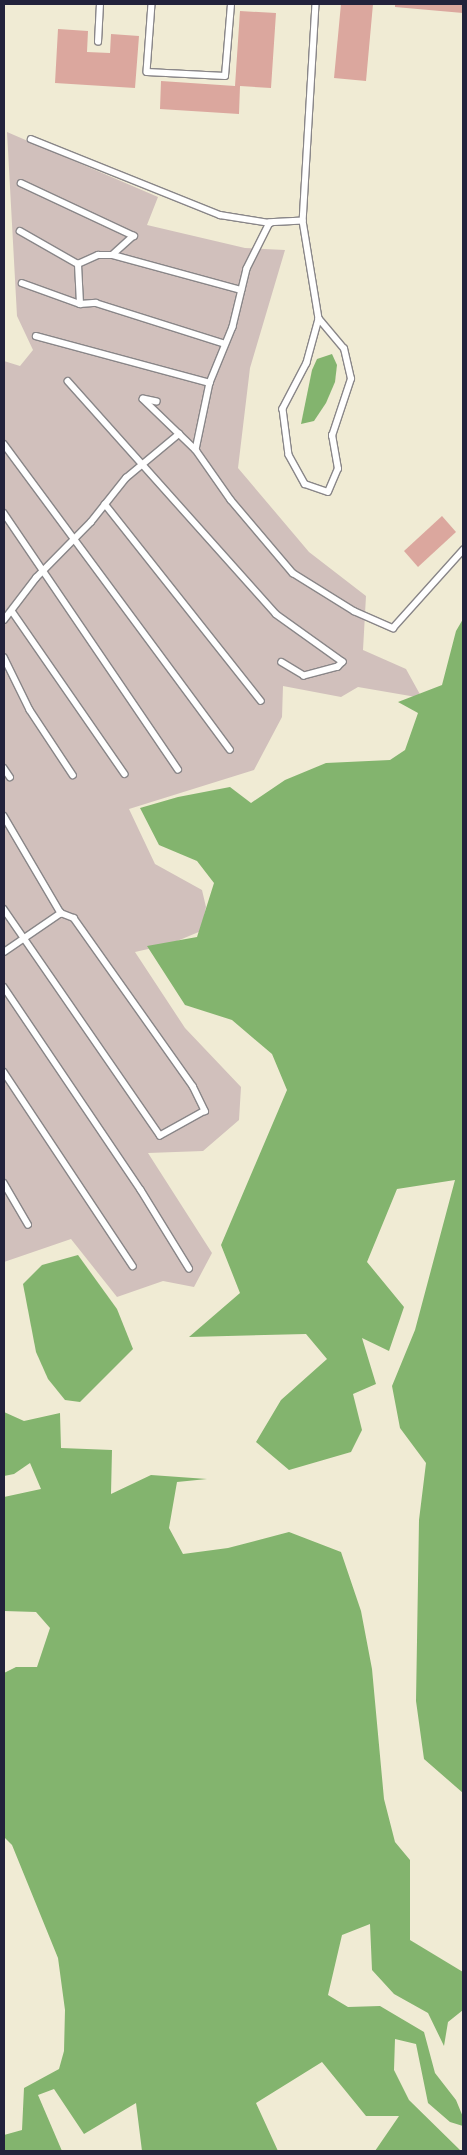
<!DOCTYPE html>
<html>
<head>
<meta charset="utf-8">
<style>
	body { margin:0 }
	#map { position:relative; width:467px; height:2155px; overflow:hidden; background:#f0ebd4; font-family:Pangolin,sans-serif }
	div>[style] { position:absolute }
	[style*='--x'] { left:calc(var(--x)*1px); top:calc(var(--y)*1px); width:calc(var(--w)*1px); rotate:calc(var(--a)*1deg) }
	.industrial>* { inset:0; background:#d1c0bc }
	.forest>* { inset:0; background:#83b46e }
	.building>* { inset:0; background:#dba79e }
	.roads { filter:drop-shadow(1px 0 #898688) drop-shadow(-1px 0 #898688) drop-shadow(0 1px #898688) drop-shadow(0 -1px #898688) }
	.service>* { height:5.5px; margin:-2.75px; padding:0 2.75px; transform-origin:2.75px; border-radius:2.75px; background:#fff }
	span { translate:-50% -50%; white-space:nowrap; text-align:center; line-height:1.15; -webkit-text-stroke:4px #fdfcf7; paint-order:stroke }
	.frame { position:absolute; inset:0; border:5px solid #22223b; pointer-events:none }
</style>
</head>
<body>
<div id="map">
	<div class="industrial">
		<div style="clip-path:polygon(7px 132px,158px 197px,147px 225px,245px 248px,285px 250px,250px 368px,238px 468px,309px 552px,366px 596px,363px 650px,406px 669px,422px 698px,358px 687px,341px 697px,283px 686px,282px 717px,254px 770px,129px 809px,155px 864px,202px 890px,206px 907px,201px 931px,170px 944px,135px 952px,185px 1028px,241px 1087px,239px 1120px,203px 1151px,148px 1153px,212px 1253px,194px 1287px,163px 1281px,117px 1297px,71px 1239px,4px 1262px,4px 361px,20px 366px,33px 350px,17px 316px)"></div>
	</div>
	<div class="forest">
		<div style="clip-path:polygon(332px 354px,337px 365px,335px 382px,326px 403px,314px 421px,301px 424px,312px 370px,317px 359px)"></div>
		<div style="clip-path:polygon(463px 619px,463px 1793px,424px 1759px,416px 1701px,419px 1520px,426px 1463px,400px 1428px,392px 1386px,415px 1330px,455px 1180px,397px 1189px,367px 1262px,404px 1307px,389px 1351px,362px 1338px,376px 1384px,353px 1394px,362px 1430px,351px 1452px,289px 1470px,256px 1442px,281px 1400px,327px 1359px,306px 1334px,189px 1337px,240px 1293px,221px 1245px,287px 1090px,272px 1054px,232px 1020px,185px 1005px,147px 946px,197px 937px,214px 883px,197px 861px,159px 845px,140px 808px,178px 797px,230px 787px,251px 803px,285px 780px,326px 763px,390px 760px,405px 750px,418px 713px,398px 702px,442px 685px,456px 631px)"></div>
		<div style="clip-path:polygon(78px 1255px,117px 1309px,133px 1349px,80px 1402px,65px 1400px,48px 1379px,36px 1352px,23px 1284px,42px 1265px)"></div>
		<div style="clip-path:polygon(4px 1412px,24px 1421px,60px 1413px,61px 1448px,112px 1450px,111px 1494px,151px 1475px,207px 1479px,177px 1482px,169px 1528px,183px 1554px,228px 1548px,289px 1532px,341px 1552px,361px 1611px,372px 1669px,384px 1799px,395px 1842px,410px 1860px,410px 1940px,463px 1972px,463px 2010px,448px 2022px,444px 2046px,428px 2013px,394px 1994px,372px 1970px,370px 1924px,342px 1935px,328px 1995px,348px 2007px,380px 2006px,424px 2032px,435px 2073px,456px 2100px,463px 2117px,463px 2126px,450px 2122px,428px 2103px,416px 2044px,395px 2039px,394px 2070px,409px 2100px,461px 2151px,375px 2151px,399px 2116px,366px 2116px,322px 2062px,256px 2103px,278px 2151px,142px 2151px,136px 2103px,84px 2134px,54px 2089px,38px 2095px,62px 2151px,4px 2151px,4px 2135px,22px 2130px,24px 2088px,59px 2069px,64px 2051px,65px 2010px,58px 1958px,12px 1845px,4px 1837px,4px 1673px,16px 1667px,37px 1667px,50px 1628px,36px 1612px,4px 1611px,4px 1497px,41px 1489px,30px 1463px,14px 1474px,4px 1476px)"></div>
	</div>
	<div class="building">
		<div style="clip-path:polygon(341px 4px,373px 4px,366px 81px,334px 78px)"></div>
		<div style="clip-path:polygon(395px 4px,463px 4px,463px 13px,395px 7px)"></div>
		<div style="clip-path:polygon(240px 11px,276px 13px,271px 88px,240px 86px,239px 114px,160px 109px,161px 81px,235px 86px)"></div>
		<div style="clip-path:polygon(58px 29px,88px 31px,87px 52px,110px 53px,111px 34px,139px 36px,135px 88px,55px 83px)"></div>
		<div style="clip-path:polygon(442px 516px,456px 532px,418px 567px,404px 551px)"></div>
	</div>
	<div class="roads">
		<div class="service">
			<div style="--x:152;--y:4;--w:68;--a:94.2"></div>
			<div style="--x:147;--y:72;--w:78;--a:2.9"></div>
			<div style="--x:225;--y:76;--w:72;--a:-85.2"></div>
			<div style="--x:316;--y:4;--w:217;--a:93.4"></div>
			<div style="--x:303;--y:221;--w:99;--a:80.7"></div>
			<div style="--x:319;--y:319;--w:46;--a:105.3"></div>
			<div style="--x:307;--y:363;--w:52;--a:117.6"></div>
			<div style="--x:283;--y:409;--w:46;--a:82.6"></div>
			<div style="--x:289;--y:455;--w:33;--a:61"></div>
			<div style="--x:305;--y:484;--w:24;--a:19"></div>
			<div style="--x:328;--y:492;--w:25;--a:-67"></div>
			<div style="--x:338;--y:469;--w:34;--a:-100"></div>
			<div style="--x:332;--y:436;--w:60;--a:-71.6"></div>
			<div style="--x:351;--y:379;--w:31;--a:-103"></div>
			<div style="--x:344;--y:349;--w:39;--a:-130"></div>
			<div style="--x:98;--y:42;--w:38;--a:-87"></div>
			<div style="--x:31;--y:139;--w:204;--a:21.9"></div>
			<div style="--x:220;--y:215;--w:51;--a:9.1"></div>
			<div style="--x:21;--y:183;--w:125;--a:25.1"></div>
			<div style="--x:134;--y:236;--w:28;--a:138"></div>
			<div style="--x:113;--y:255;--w:133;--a:15.3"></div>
			<div style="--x:303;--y:221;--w:33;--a:177"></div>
			<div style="--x:270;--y:223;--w:51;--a:116.6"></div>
			<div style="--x:247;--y:269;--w:60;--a:103.6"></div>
			<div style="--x:233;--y:327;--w:61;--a:112.3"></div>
			<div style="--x:210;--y:383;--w:68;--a:101.8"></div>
			<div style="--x:196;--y:450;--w:61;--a:55"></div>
			<div style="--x:231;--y:500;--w:96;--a:49.7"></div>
			<div style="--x:293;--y:573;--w:72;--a:31.9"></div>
			<div style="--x:354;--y:611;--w:43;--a:23.6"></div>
			<div style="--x:393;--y:628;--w:105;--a:-48.1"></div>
			<div style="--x:20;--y:231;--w:67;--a:29.6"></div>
			<div style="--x:78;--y:264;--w:22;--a:-24"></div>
			<div style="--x:98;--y:255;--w:15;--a:0"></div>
			<div style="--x:22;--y:283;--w:62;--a:19.9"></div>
			<div style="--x:80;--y:304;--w:40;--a:-92.9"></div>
			<div style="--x:80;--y:304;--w:16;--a:-4"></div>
			<div style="--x:96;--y:303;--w:135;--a:17.6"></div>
			<div style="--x:36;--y:336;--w:180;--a:15.1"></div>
			<div style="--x:68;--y:381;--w:312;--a:48.2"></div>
			<div style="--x:276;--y:614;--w:82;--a:35.6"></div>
			<div style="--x:343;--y:662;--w:7;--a:135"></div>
			<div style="--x:338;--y:667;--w:35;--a:165"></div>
			<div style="--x:304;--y:676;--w:26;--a:-149"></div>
			<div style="--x:157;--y:402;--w:14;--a:-168"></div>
			<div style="--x:143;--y:399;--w:74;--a:43.9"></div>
			<div style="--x:4;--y:444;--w:380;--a:53.5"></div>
			<div style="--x:105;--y:504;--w:251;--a:51.6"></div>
			<div style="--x:4;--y:513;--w:310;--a:55.8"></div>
			<div style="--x:12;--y:611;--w:198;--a:55.3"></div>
			<div style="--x:4;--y:620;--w:53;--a:-52.7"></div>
			<div style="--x:36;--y:578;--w:78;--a:-45.5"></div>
			<div style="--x:91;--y:522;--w:56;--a:-51.5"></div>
			<div style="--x:126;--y:478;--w:69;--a:-39.7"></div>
			<div style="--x:4;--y:657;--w:59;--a:63.9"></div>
			<div style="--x:30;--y:710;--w:78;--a:56.5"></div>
			<div style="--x:4;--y:768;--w:11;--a:56"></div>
			<div style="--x:4;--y:816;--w:113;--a:59.6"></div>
			<div style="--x:61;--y:913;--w:14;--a:21"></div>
			<div style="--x:74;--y:918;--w:206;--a:54.7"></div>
			<div style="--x:193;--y:1086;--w:28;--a:64"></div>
			<div style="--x:205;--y:1111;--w:51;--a:150.9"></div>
			<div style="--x:160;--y:1136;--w:275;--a:-124.6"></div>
			<div style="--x:4;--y:952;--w:69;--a:-34.4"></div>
			<div style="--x:4;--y:987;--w:245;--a:56"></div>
			<div style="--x:141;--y:1190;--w:92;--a:58.4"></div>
			<div style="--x:4;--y:1072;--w:233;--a:56.4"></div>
			<div style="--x:4;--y:1183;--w:48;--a:59.7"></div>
		</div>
	</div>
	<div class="frame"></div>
</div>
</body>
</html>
